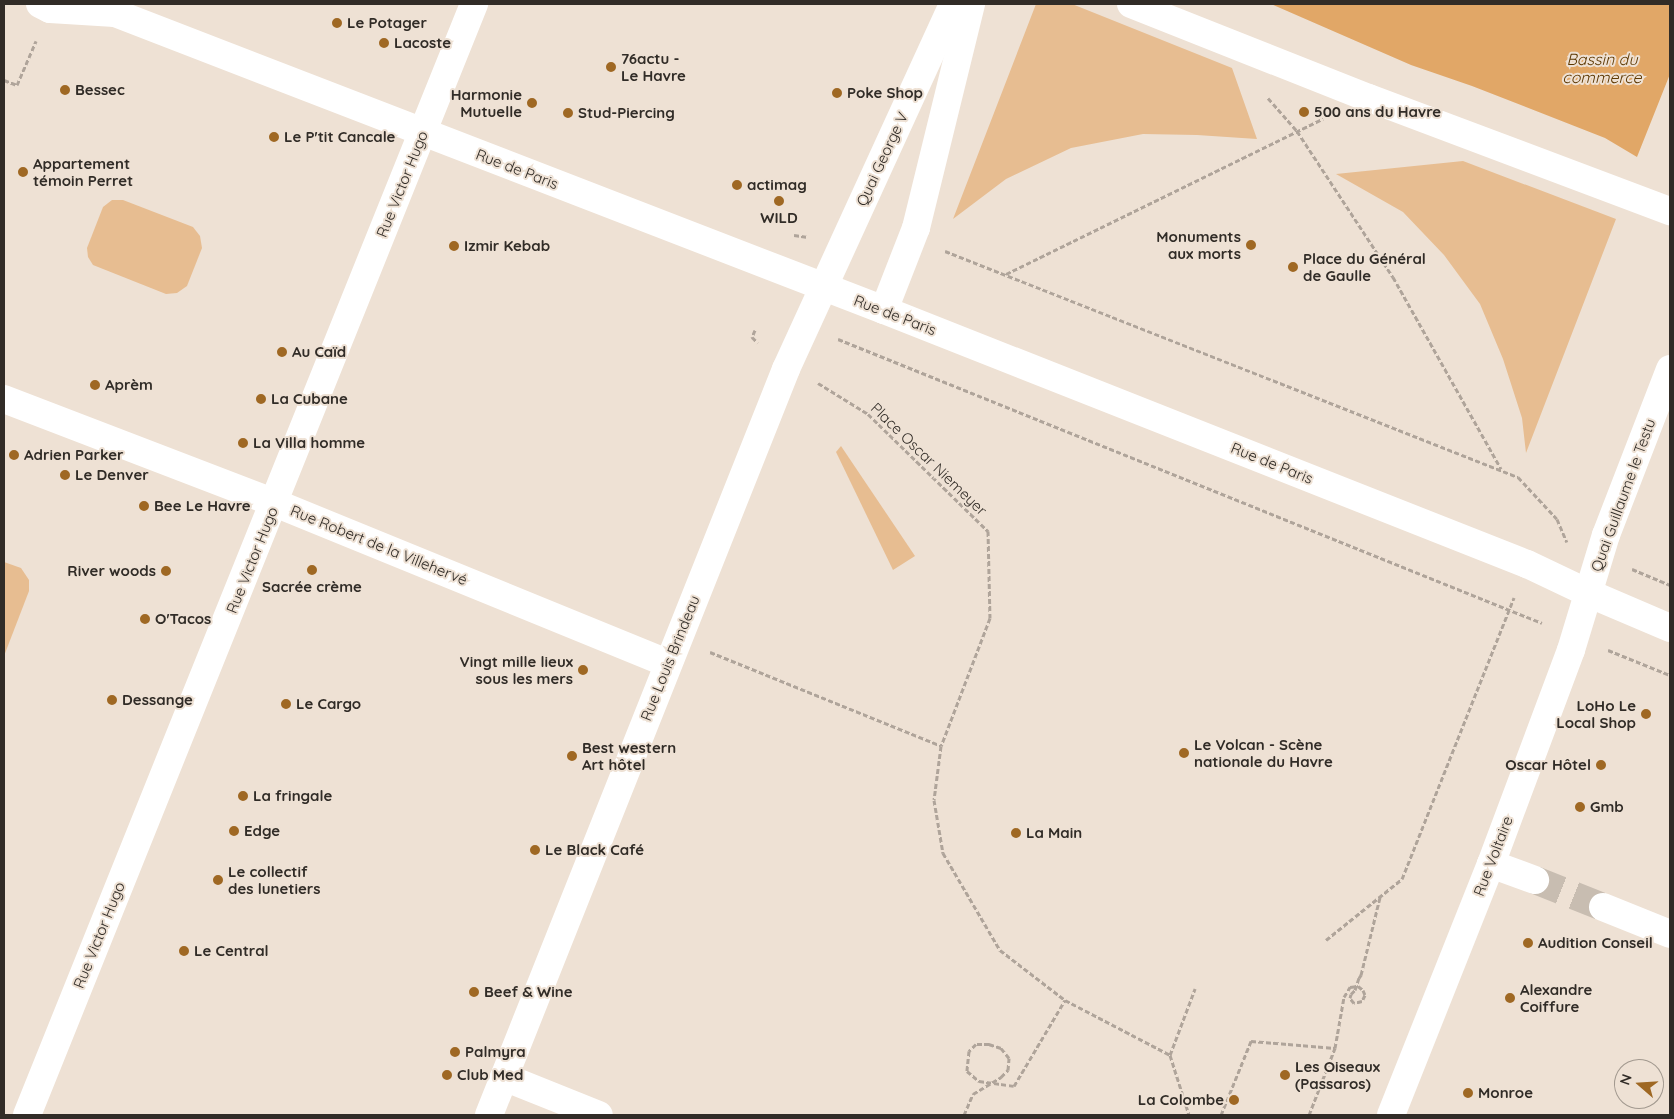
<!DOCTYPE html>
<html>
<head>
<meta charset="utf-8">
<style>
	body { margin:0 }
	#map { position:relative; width:1674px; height:1119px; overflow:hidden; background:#eee1d4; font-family:Quicksand,sans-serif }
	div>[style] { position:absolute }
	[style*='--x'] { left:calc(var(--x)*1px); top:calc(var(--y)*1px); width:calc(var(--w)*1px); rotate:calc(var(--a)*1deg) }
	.green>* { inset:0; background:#e7bd91 }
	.water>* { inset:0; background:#e1a767 }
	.street-tunnel>* { height:28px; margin-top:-14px; transform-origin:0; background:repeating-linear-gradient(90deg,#c8bdb1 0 28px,transparent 0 42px) }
	.path>* { height:3px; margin-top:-1.5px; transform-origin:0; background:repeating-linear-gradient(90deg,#afa49a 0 5px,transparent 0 7.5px) }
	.street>* { height:28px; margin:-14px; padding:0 14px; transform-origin:14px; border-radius:14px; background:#fff }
	.secondary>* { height:28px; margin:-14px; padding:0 14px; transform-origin:14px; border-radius:14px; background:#fff }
	.dots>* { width:14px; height:14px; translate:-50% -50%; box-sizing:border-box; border:2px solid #eee1d4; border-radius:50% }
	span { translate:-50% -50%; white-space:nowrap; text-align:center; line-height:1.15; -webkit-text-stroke:4px #eee1d4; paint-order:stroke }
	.poi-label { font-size:15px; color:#312c27; font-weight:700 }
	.left { translate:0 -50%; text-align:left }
	.right { translate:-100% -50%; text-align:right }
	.street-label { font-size:15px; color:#312c27 }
	.water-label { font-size:16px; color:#5c3700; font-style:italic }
	.frame { position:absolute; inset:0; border:5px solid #312c27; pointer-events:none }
	.north { position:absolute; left:1614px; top:1059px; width:50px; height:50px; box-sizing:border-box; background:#eee1d4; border:1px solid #a2998f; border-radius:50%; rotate:289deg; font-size:14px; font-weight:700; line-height:20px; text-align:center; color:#312c27 }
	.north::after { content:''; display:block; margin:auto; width:18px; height:22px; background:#9f6823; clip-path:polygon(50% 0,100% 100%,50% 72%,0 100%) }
</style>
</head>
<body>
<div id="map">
	<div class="green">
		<div style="clip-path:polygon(1036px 4px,1072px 4px,1232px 68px,1257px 139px,1197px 135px,1143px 134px,1071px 148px,1006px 179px,953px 219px)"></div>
		<div style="clip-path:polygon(1463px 161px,1616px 219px,1526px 453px,1522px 418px,1503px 359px,1480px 304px,1444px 255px,1403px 212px,1336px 174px)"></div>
		<div style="clip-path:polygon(112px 200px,123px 200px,193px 227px,200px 236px,202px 248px,187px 286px,177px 293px,166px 294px,93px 265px,88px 257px,87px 248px,103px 207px)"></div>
		<div style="clip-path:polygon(841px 446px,915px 556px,893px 570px,836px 452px)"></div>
		<div style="clip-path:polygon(4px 562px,21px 568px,29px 580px,29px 591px,4px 656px)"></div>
	</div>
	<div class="water">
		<div style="clip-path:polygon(1271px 4px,1670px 4px,1670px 74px,1637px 157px,1605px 138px,1472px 86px,1411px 65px)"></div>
	</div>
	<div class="street-tunnel">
		<div style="--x:1535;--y:880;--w:73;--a:21.7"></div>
	</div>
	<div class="path">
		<div style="--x:4;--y:80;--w:14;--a:21"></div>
		<div style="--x:17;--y:85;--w:48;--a:-66.6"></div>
		<div style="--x:1268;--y:98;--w:44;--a:48.7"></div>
		<div style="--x:1297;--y:131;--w:175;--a:56.7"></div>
		<div style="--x:1393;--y:277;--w:220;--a:60.6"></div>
		<div style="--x:794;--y:235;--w:14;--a:8"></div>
		<div style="--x:945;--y:251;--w:616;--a:21.53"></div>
		<div style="--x:1518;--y:477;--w:57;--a:47.1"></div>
		<div style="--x:1557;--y:519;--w:25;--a:67"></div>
		<div style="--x:1006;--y:274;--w:353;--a:-26.1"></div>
		<div style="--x:755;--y:330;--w:8;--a:113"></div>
		<div style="--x:752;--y:337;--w:8;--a:45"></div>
		<div style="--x:838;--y:339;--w:759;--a:21.97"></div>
		<div style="--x:818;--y:383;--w:59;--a:31.8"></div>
		<div style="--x:868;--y:414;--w:168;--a:44.3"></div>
		<div style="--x:988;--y:531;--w:87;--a:88.7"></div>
		<div style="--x:990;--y:618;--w:137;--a:110.9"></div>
		<div style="--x:941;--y:746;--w:54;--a:97.4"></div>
		<div style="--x:934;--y:800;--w:54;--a:80.4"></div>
		<div style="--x:943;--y:853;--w:113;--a:59.6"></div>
		<div style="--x:1000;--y:950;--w:82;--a:37.6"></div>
		<div style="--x:1065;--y:1000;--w:119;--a:27.6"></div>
		<div style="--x:1170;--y:1055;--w:71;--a:-69.3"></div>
		<div style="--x:1632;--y:569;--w:41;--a:22.8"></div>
		<div style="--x:1608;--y:650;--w:67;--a:22"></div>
		<div style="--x:710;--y:652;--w:249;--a:22.1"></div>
		<div style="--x:1326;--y:940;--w:97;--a:-38.8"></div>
		<div style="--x:1402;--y:879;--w:303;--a:-68.3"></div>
		<div style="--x:1170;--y:1055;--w:63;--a:72.4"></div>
		<div style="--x:964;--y:1115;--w:23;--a:-67"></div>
		<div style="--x:973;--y:1094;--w:33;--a:-31"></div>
		<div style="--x:1001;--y:1077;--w:10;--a:-45"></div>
		<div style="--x:1008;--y:1070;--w:12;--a:-85"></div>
		<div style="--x:1009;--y:1058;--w:13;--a:-129"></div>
		<div style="--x:1001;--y:1048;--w:13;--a:-162"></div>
		<div style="--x:989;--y:1044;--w:13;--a:180"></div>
		<div style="--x:976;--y:1044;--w:10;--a:135"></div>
		<div style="--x:969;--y:1051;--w:20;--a:96"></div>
		<div style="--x:967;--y:1071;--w:16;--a:40"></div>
		<div style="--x:979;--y:1081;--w:35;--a:8"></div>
		<div style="--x:1014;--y:1086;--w:100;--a:-59.3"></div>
		<div style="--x:1221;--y:1115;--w:80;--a:-67.9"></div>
		<div style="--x:1251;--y:1041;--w:84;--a:4.8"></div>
		<div style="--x:1309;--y:1115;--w:72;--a:-68.8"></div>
		<div style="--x:1335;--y:1048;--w:52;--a:-80"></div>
		<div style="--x:1344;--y:997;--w:12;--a:-59"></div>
		<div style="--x:1350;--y:987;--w:8;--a:-7"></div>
		<div style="--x:1358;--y:986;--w:6;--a:39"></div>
		<div style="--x:1363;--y:990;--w:5;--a:68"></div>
		<div style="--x:1365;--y:995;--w:7;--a:117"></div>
		<div style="--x:1362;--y:1001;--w:8;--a:166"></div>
		<div style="--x:1354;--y:1003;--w:6;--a:-129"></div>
		<div style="--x:1350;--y:998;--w:4;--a:-76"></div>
		<div style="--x:1351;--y:994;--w:6;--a:-45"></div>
		<div style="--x:1355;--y:990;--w:13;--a:-72"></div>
		<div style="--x:1359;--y:978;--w:4;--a:-56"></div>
		<div style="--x:1361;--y:975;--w:80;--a:-76.3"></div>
	</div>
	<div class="street">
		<div style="--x:1131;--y:4;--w:256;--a:21.6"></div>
		<div style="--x:1369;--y:98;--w:322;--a:20.6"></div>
		<div style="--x:4;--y:399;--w:290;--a:21"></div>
		<div style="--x:275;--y:503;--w:424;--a:22.2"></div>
		<div style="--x:1491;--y:864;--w:47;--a:20"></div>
		<div style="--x:1603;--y:907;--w:72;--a:21.9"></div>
		<div style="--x:504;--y:1077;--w:102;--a:21.8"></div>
		<div style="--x:27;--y:1115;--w:1198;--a:-68.08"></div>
	</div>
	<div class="secondary">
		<div style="--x:40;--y:4;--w:11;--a:27"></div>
		<div style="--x:50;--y:9;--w:65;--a:3.5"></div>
		<div style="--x:115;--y:13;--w:824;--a:21.12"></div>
		<div style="--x:884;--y:310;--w:691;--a:21.56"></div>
		<div style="--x:1527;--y:564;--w:68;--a:25.4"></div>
		<div style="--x:1588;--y:593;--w:89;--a:23.1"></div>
		<div style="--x:884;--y:310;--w:88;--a:-68.7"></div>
		<div style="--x:916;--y:228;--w:231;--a:-76.2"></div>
		<div style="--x:489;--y:1115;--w:803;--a:-68.29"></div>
		<div style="--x:786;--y:369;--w:401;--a:-65.4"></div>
		<div style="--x:1391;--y:1115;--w:270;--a:-68.3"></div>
		<div style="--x:1491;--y:864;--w:228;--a:-69.5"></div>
		<div style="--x:1571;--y:650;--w:120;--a:-73.1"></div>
		<div style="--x:1606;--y:535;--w:178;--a:-68.9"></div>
	</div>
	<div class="dots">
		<div style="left:337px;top:23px;background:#9f6823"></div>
		<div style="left:384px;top:43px;background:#9f6823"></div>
		<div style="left:611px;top:67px;background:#9f6823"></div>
		<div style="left:65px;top:90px;background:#9f6823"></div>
		<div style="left:837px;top:93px;background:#9f6823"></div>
		<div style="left:532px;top:103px;background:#9f6823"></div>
		<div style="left:1304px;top:112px;background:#9f6823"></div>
		<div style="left:568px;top:113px;background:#9f6823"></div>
		<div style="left:274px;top:137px;background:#9f6823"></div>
		<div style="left:23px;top:172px;background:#9f6823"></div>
		<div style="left:737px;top:185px;background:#9f6823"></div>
		<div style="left:779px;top:201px;background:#9f6823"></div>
		<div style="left:1251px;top:245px;background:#9f6823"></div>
		<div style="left:454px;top:246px;background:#9f6823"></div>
		<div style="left:1293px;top:267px;background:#9f6823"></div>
		<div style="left:282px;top:352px;background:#9f6823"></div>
		<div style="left:95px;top:385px;background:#9f6823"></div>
		<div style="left:261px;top:399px;background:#9f6823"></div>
		<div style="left:243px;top:443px;background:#9f6823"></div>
		<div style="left:14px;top:455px;background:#9f6823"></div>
		<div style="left:65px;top:475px;background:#9f6823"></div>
		<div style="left:144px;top:506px;background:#9f6823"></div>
		<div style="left:312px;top:570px;background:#9f6823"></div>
		<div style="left:166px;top:571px;background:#9f6823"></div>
		<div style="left:145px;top:619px;background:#9f6823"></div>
		<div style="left:583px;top:670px;background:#9f6823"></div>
		<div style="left:112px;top:700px;background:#9f6823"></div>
		<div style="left:286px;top:704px;background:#9f6823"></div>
		<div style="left:1646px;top:714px;background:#9f6823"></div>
		<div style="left:1184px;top:753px;background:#9f6823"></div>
		<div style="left:572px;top:756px;background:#9f6823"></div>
		<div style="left:1601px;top:765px;background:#9f6823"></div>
		<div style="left:243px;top:796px;background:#9f6823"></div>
		<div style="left:1580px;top:807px;background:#9f6823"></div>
		<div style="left:234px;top:831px;background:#9f6823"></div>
		<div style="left:1016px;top:833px;background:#9f6823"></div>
		<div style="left:535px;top:850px;background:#9f6823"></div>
		<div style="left:218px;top:880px;background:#9f6823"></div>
		<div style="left:1528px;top:943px;background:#9f6823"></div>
		<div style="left:184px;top:951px;background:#9f6823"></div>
		<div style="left:474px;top:992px;background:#9f6823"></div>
		<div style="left:1510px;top:998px;background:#9f6823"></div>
		<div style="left:455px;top:1052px;background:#9f6823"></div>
		<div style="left:447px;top:1075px;background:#9f6823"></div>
		<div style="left:1285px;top:1075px;background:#9f6823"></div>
		<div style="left:1468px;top:1093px;background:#9f6823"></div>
		<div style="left:1234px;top:1100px;background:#9f6823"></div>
	</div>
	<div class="poi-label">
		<span class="left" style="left:347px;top:23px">Le Potager</span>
		<span class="left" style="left:394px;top:43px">Lacoste</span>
		<span class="left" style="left:621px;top:67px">76actu -<br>Le Havre</span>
		<span class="left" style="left:75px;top:90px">Bessec</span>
		<span class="left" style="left:847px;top:93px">Poke Shop</span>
		<span class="right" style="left:522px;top:103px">Harmonie<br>Mutuelle</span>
		<span class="left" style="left:1314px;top:112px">500 ans du Havre</span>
		<span class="left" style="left:578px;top:113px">Stud-Piercing</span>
		<span class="left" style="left:284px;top:137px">Le P'tit Cancale</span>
		<span class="left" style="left:33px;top:172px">Appartement<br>témoin Perret</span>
		<span class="left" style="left:747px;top:185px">actimag</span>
		<span style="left:779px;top:218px">WILD</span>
		<span class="right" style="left:1241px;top:245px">Monuments<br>aux morts</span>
		<span class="left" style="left:464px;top:246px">Izmir Kebab</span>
		<span class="left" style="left:1303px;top:267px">Place du Général<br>de Gaulle</span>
		<span class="left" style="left:292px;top:352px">Au Caïd</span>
		<span class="left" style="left:105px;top:385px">Aprèm</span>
		<span class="left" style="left:271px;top:399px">La Cubane</span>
		<span class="left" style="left:253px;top:443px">La Villa homme</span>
		<span class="left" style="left:24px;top:455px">Adrien Parker</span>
		<span class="left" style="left:75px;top:475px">Le Denver</span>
		<span class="left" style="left:154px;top:506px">Bee Le Havre</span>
		<span class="right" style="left:156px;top:571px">River woods</span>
		<span style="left:312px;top:587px">Sacrée crème</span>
		<span class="left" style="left:155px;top:619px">O'Tacos</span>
		<span class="right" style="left:573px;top:670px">Vingt mille lieux<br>sous les mers</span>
		<span class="left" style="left:122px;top:700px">Dessange</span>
		<span class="left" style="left:296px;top:704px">Le Cargo</span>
		<span class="right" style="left:1636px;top:714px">LoHo Le<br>Local Shop</span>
		<span class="left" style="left:1194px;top:753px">Le Volcan - Scène<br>nationale du Havre</span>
		<span class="left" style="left:582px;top:756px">Best western<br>Art hôtel</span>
		<span class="right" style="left:1591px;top:765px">Oscar Hôtel</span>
		<span class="left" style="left:253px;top:796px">La fringale</span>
		<span class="left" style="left:1590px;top:807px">Gmb</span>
		<span class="left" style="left:244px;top:831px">Edge</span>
		<span class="left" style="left:1026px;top:833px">La Main</span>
		<span class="left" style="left:545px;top:850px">Le Black Café</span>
		<span class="left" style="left:228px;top:880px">Le collectif<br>des lunetiers</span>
		<span class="left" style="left:1538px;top:943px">Audition Conseil</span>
		<span class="left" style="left:194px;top:951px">Le Central</span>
		<span class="left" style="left:1520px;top:998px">Alexandre<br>Coiffure</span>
		<span class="left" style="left:484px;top:992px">Beef &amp; Wine</span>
		<span class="left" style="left:465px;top:1052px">Palmyra</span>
		<span class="left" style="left:1295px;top:1075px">Les Oiseaux<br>(Passaros)</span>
		<span class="left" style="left:457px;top:1075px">Club Med</span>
		<span class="left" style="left:1478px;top:1093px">Monroe</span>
		<span class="right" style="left:1224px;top:1100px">La Colombe</span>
	</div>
	<div class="street-label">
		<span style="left:882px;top:159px;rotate:-65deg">Quai George V</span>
		<span style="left:517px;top:169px;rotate:21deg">Rue de Paris</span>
		<span style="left:402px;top:184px;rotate:-68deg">Rue Victor Hugo</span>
		<span style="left:895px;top:315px;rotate:21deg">Rue de Paris</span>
		<span style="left:929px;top:459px;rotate:44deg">Place Oscar Niemeyer</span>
		<span style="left:1272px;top:463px;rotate:22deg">Rue de Paris</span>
		<span style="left:1623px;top:495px;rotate:-70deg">Quai Guillaume le Testu</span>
		<span style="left:379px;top:545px;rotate:22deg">Rue Robert de la Villehervé</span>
		<span style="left:252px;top:560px;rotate:-68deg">Rue Victor Hugo</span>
		<span style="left:670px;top:658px;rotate:-68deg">Rue Louis Brindeau</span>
		<span style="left:1493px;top:856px;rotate:-69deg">Rue Voltaire</span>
		<span style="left:99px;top:935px;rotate:-68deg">Rue Victor Hugo</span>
	</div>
	<div class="water-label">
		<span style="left:1602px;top:68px">Bassin du<br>commerce</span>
	</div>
	<div class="frame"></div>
	<div class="north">N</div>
</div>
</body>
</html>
